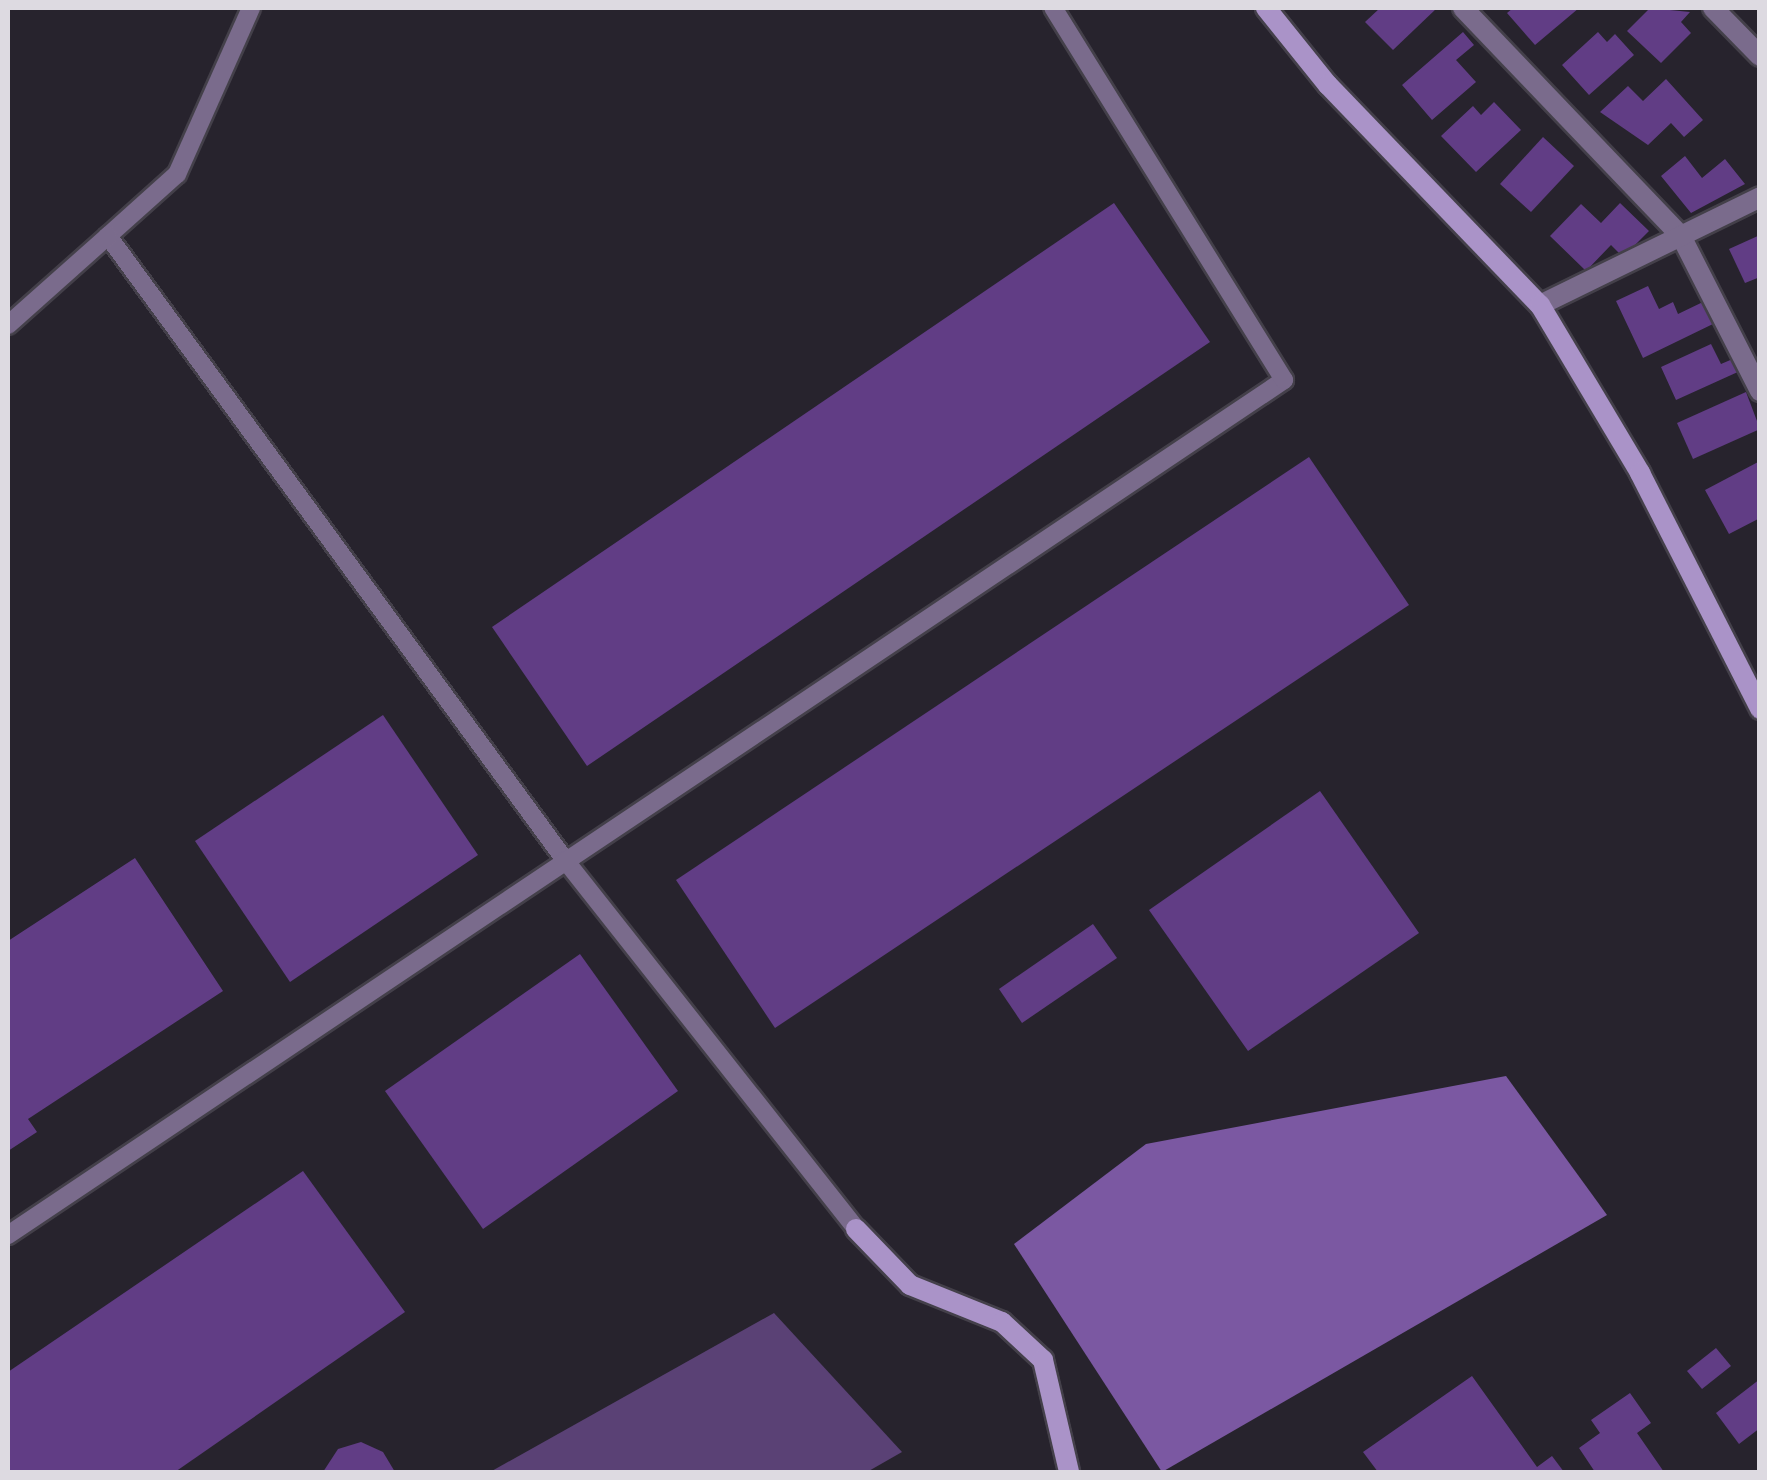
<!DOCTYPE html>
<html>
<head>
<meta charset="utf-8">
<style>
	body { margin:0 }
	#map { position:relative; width:1767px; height:1480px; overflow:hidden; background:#27232d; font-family:"Playfair Display",serif }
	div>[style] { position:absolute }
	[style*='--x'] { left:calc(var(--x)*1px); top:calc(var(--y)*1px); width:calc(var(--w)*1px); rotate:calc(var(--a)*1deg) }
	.green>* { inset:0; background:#5a4175 }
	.water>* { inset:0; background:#7b58a2 }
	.building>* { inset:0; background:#613d85 }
	.roads { filter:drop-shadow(2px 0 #44404a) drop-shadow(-2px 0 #44404a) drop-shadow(0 2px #44404a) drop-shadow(0 -2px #44404a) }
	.lane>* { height:18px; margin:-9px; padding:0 9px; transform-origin:9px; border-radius:9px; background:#7a6b8c }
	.street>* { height:20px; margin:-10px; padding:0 10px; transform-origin:10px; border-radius:10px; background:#7a6b8c }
	.secondary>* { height:20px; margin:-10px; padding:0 10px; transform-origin:10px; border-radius:10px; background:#aa93c8 }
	span { translate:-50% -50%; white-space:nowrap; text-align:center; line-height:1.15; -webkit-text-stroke:8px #1e1a23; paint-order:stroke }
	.frame { position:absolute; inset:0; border:10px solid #dddae1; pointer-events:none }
</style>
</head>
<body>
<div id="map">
	<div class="green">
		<div style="clip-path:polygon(774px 1313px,902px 1452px,867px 1472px,490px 1472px)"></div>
	</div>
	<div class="water">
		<div style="clip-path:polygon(1506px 1076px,1607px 1215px,1162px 1472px,1014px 1244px,1146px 1144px)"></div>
	</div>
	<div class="building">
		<div style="clip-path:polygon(1380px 8px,1437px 8px,1393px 50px,1365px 22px)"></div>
		<div style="clip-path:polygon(1513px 8px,1579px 8px,1535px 45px,1507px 13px)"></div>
		<div style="clip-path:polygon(1650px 8px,1690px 12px,1681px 22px,1691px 33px,1661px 63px,1627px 31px)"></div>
		<div style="clip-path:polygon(1463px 32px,1474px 45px,1456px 60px,1476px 82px,1432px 120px,1402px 85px)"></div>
		<div style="clip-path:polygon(1598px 32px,1607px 42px,1615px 34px,1634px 55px,1589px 95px,1562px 65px)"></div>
		<div style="clip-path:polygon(1666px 79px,1703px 120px,1684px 137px,1671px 123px,1648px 145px,1600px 112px,1628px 86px,1643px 101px)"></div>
		<div style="clip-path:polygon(1494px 102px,1521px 130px,1476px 172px,1441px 136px,1473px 106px,1481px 115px)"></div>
		<div style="clip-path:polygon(1543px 137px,1574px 166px,1531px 212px,1500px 184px)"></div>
		<div style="clip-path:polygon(1685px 156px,1702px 178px,1725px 159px,1745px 184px,1691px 213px,1661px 176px)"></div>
		<div style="clip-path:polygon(1114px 203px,1210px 342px,587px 766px,492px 627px)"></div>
		<div style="clip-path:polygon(1620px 203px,1649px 231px,1623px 257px,1611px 245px,1586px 271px,1550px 236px,1581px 204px,1601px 223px)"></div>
		<div style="clip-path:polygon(1760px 235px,1760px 277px,1745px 283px,1729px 249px)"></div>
		<div style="clip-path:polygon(1648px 286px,1659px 309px,1673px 302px,1678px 314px,1705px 301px,1715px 323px,1643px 358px,1616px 301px)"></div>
		<div style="clip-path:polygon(1711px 344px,1721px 364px,1735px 358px,1740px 371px,1676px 400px,1661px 367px)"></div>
		<div style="clip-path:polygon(1746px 392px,1760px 429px,1693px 459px,1677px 423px)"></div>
		<div style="clip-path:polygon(1309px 457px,1409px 605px,775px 1028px,676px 880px)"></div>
		<div style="clip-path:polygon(1760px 461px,1760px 518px,1729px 534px,1705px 490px)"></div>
		<div style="clip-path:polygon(383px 715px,478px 855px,290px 982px,195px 841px)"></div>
		<div style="clip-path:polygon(1320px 791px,1419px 933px,1248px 1051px,1149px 910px)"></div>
		<div style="clip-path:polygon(135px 858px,223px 991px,28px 1119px,37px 1132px,8px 1151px,8px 941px)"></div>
		<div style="clip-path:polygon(1093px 924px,1117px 958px,1022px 1023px,999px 989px)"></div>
		<div style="clip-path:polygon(580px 954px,678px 1091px,483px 1229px,385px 1091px)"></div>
		<div style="clip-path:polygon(303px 1171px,405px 1312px,175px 1472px,8px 1472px,8px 1372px)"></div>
		<div style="clip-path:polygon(1716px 1348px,1731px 1366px,1702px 1389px,1687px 1371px)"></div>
		<div style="clip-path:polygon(1472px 1376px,1537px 1467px,1552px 1456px,1564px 1472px,1378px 1472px,1363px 1452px)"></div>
		<div style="clip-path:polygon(1760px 1379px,1760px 1428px,1739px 1444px,1716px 1413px)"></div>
		<div style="clip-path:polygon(1630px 1393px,1651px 1423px,1637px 1433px,1664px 1472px,1595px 1472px,1579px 1448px,1600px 1433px,1591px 1420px)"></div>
		<div style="clip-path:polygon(361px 1442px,383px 1452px,395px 1472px,323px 1472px,338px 1449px)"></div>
	</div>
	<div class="roads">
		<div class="lane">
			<div style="--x:251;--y:8;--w:182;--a:114"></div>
			<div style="--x:177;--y:174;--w:93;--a:138.1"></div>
			<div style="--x:108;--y:236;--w:773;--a:53.78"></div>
			<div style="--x:565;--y:860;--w:470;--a:51.7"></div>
			<div style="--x:8;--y:325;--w:134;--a:-41.7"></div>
			<div style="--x:8;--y:1235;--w:1536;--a:-33.82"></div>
			<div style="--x:1284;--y:380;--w:438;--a:-121.8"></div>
		</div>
		<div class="street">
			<div style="--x:1463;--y:8;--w:315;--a:46.3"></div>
			<div style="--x:1681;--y:236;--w:174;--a:63"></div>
			<div style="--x:1713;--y:8;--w:67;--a:45.6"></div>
			<div style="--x:1540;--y:305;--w:245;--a:-26.1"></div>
		</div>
		<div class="secondary">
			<div style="--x:1266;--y:8;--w:99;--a:51.2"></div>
			<div style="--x:1328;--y:85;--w:306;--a:46.1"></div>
			<div style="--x:1540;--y:305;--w:196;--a:59.2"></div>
			<div style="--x:1640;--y:473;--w:265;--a:63"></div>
			<div style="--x:856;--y:1229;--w:78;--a:46"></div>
			<div style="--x:910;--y:1285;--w:99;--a:21.9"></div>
			<div style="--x:1002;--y:1322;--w:56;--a:42.8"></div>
			<div style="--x:1043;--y:1360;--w:115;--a:76.9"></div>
		</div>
	</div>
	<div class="frame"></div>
</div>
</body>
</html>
